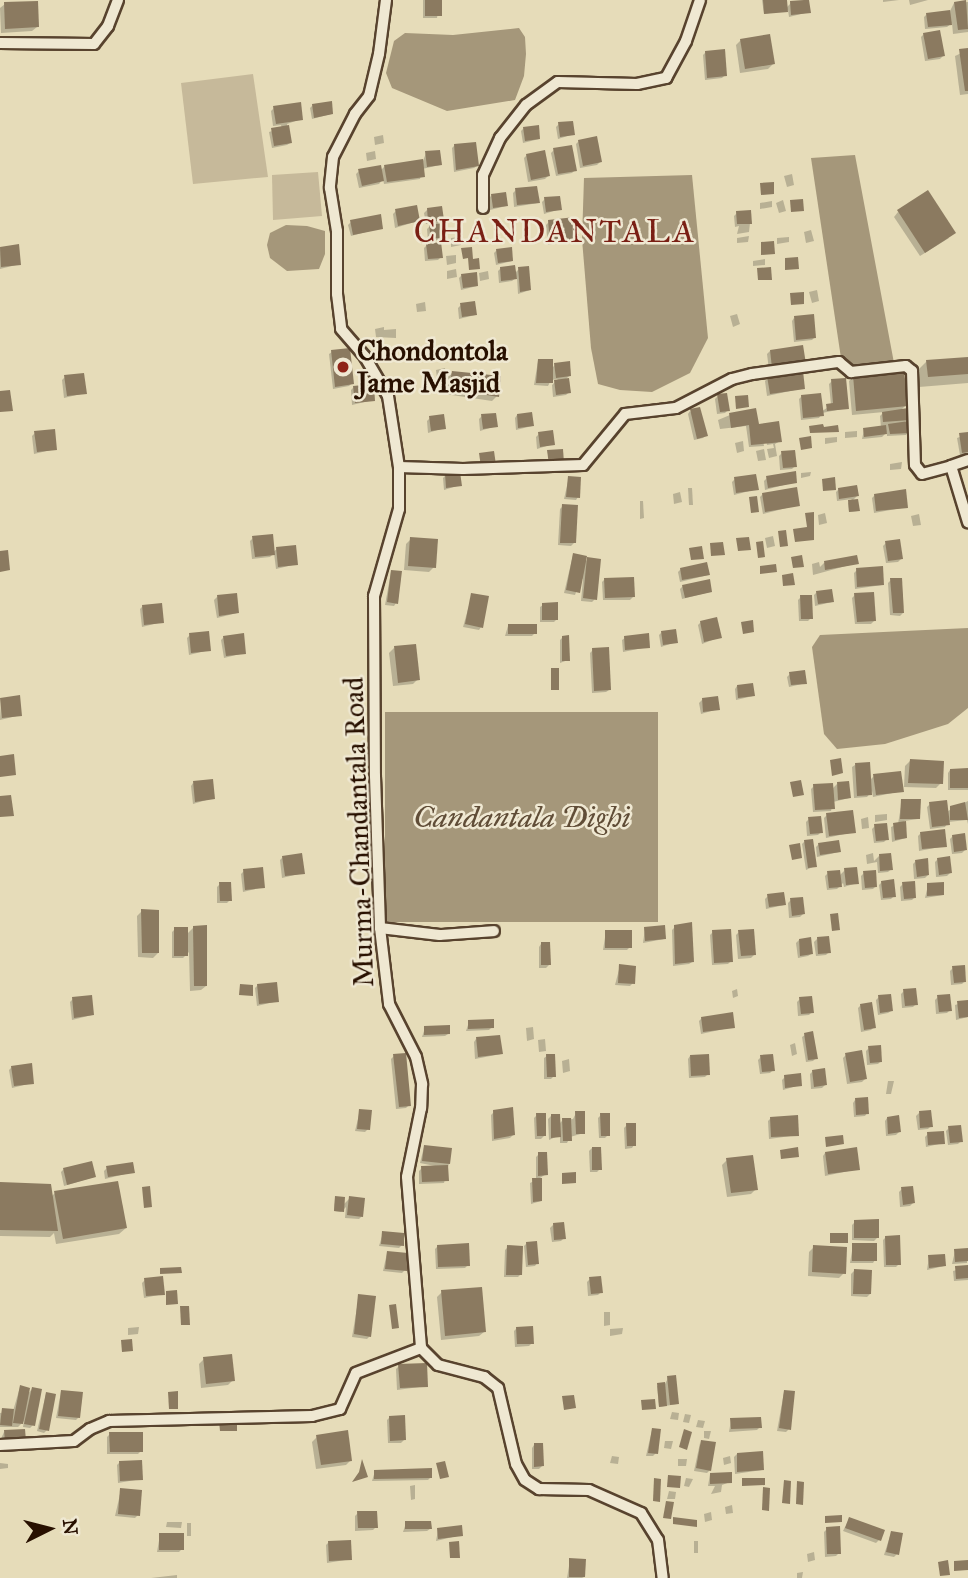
<!DOCTYPE html>
<html>
<head>
<meta charset="utf-8">
<style>
	body { margin:0 }
	#map { position:relative; width:968px; height:1578px; overflow:hidden; background:#e6dcb9; font-family:"IM FELL Great Primer",serif }
	div>[style] { position:absolute }
	[style*='--x'] { left:calc(var(--x)*1px); top:calc(var(--y)*1px); width:calc(var(--w)*1px); rotate:calc(var(--a)*1deg) }
	.green>* { inset:0; background:#c6b99a }
	.water>* { inset:0; background:#a5977a }
	.shadow>* { inset:0; background:#0003 }
	.building>* { inset:0; background:#8b7a60 }
	.roads { filter:drop-shadow(2px 0 #58432e) drop-shadow(-2px 0 #58432e) drop-shadow(0 2px #58432e) drop-shadow(0 -2px #58432e) }
	.minor>* { height:10px; margin:-5px; padding:0 5px; transform-origin:5px; border-radius:5px; background:#efe8d2 }
	.dots>* { width:19px; height:19px; translate:-50% -50%; box-sizing:border-box; border:4px solid #efe8d2; border-radius:50% }
	span { translate:-50% -50%; white-space:nowrap; text-align:center; line-height:1.15; -webkit-text-stroke:5px #efe8d2; paint-order:stroke }
	.poi-label { font-size:28px; color:#281000; font-weight:700 }
	.left { translate:0 -50%; text-align:left }
	.street-label { font-size:28px; color:#281000 }
	.water-label { font-size:30px; color:#604d37; font-style:italic }
	.quarter-label { font-size:32px; color:#7a1f14; letter-spacing:2px }
	.north { position:absolute; left:14px; top:1494px; width:70px; height:70px; -webkit-text-stroke:5px #efe8d2; paint-order:stroke; rotate:84deg; font-size:19px; font-weight:700; line-height:28px; text-align:center; color:#281000 }
	.north::after { content:''; display:block; margin:auto; width:24px; height:32px; background:#281000; clip-path:polygon(50% 0,100% 100%,50% 72%,0 100%) }
</style>
</head>
<body>
<div id="map">
	<div class="green">
		<div style="clip-path:polygon(253px 74px,268px 177px,193px 184px,181px 83px)"></div>
		<div style="clip-path:polygon(318px 172px,322px 216px,273px 220px,272px 175px)"></div>
	</div>
	<div class="water">
		<div style="clip-path:polygon(519px 28px,525px 37px,526px 54px,524px 76px,515px 100px,447px 111px,392px 88px,386px 73px,394px 41px,405px 33px,453px 35px)"></div>
		<div style="clip-path:polygon(855px 155px,894px 363px,852px 367px,841px 358px,811px 158px)"></div>
		<div style="clip-path:polygon(692px 175px,708px 338px,690px 373px,652px 392px,620px 390px,598px 384px,591px 348px,582px 239px,584px 178px)"></div>
		<div style="clip-path:polygon(286px 225px,307px 226px,325px 231px,325px 254px,319px 269px,287px 271px,270px 258px,267px 245px,270px 233px)"></div>
		<div style="clip-path:polygon(968px 628px,968px 708px,948px 724px,885px 744px,837px 749px,824px 734px,812px 647px,820px 635px)"></div>
		<div style="clip-path:polygon(385px 712px,658px 712px,658px 922px,385px 922px)"></div>
	</div>
	<div class="shadow">
		<div style="clip-path:polygon(423px 0,440px 0,437px 18px,423px 18px)"></div>
		<div style="clip-path:polygon(762px 0,786px 0,786px 8px,791px 3px,809px 12px,789px 17px,788px 10px,764px 14px)"></div>
		<div style="clip-path:polygon(883px 0,899px 0,883px 2px)"></div>
		<div style="clip-path:polygon(909px 0,928px 0,910px 5px)"></div>
		<div style="clip-path:polygon(968px 2px,968px 32px,953px 34px,952px 23px,947px 27px,925px 29px,924px 17px,927px 14px,950px 11px,954px 3px)"></div>
		<div style="clip-path:polygon(5px 4px,37px 27px,32px 31px,1px 33px,0 8px)"></div>
		<div style="clip-path:polygon(924px 34px,943px 56px,940px 59px,925px 61px,921px 37px)"></div>
		<div style="clip-path:polygon(741px 40px,773px 64px,768px 69px,740px 73px,736px 45px)"></div>
		<div style="clip-path:polygon(968px 50px,968px 94px,960px 95px,955px 56px)"></div>
		<div style="clip-path:polygon(706px 52px,725px 75px,722px 78px,705px 80px,703px 55px)"></div>
		<div style="clip-path:polygon(313px 105px,331px 114px,312px 119px,310px 108px)"></div>
		<div style="clip-path:polygon(274px 108px,301px 119px,287px 124px,290px 143px,287px 145px,272px 148px,269px 132px,282px 128px,281px 125px,273px 126px,271px 111px)"></div>
		<div style="clip-path:polygon(559px 124px,574px 134px,558px 139px,556px 127px)"></div>
		<div style="clip-path:polygon(524px 128px,539px 139px,523px 143px,521px 131px)"></div>
		<div style="clip-path:polygon(383px 135px,384px 143px,375px 145px,374px 137px)"></div>
		<div style="clip-path:polygon(579px 141px,600px 162px,597px 165px,580px 168px,576px 144px)"></div>
		<div style="clip-path:polygon(455px 145px,477px 166px,474px 168px,454px 172px,452px 148px)"></div>
		<div style="clip-path:polygon(554px 150px,575px 170px,572px 173px,556px 176px,551px 153px)"></div>
		<div style="clip-path:polygon(375px 151px,376px 159px,367px 161px,366px 153px)"></div>
		<div style="clip-path:polygon(426px 153px,440px 165px,422px 169px,420px 179px,384px 184px,383px 179px,379px 184px,359px 188px,356px 174px,359px 171px,380px 171px,385px 166px,423px 161px)"></div>
		<div style="clip-path:polygon(527px 155px,548px 176px,545px 179px,528px 182px,524px 158px)"></div>
		<div style="clip-path:polygon(792px 174px,794px 185px,787px 187px,784px 176px)"></div>
		<div style="clip-path:polygon(516px 190px,538px 203px,514px 207px,513px 193px)"></div>
		<div style="clip-path:polygon(492px 195px,506px 206px,490px 210px,489px 198px)"></div>
		<div style="clip-path:polygon(545px 199px,560px 209px,544px 214px,542px 202px)"></div>
		<div style="clip-path:polygon(783px 200px,786px 211px,779px 213px,776px 203px)"></div>
		<div style="clip-path:polygon(772px 201px,772px 207px,760px 209px,760px 203px)"></div>
		<div style="clip-path:polygon(427px 210px,442px 220px,436px 226px,444px 237px,441px 240px,428px 241px,427px 229px,433px 223px,426px 224px,424px 213px)"></div>
		<div style="clip-path:polygon(396px 211px,418px 221px,395px 228px,393px 214px)"></div>
		<div style="clip-path:polygon(898px 212px,949px 238px,920px 256px,894px 217px)"></div>
		<div style="clip-path:polygon(737px 213px,750px 223px,749px 232px,737px 234px,739px 226px,735px 227px,734px 216px)"></div>
		<div style="clip-path:polygon(351px 222px,381px 228px,351px 236px,348px 225px)"></div>
		<div style="clip-path:polygon(549px 222px,575px 239px,548px 245px,546px 225px)"></div>
		<div style="clip-path:polygon(811px 230px,814px 241px,806px 243px,804px 232px)"></div>
		<div style="clip-path:polygon(749px 236px,748px 242px,737px 243px,737px 238px)"></div>
		<div style="clip-path:polygon(460px 237px,461px 245px,451px 247px,451px 238px)"></div>
		<div style="clip-path:polygon(789px 237px,789px 242px,777px 244px,777px 238px)"></div>
		<div style="clip-path:polygon(427px 245px,441px 257px,438px 260px,425px 261px,424px 248px)"></div>
		<div style="clip-path:polygon(18px 246px,20px 264px,0 269px,0 248px)"></div>
		<div style="clip-path:polygon(497px 250px,512px 261px,496px 265px,494px 253px)"></div>
		<div style="clip-path:polygon(456px 255px,456px 263px,447px 265px,446px 256px)"></div>
		<div style="clip-path:polygon(765px 259px,765px 265px,753px 266px,753px 261px)"></div>
		<div style="clip-path:polygon(501px 268px,514px 274px,519px 269px,530px 290px,518px 294px,517px 277px,512px 281px,499px 283px,498px 271px)"></div>
		<div style="clip-path:polygon(456px 269px,457px 277px,447px 279px,447px 271px)"></div>
		<div style="clip-path:polygon(488px 271px,489px 279px,480px 281px,479px 273px)"></div>
		<div style="clip-path:polygon(462px 275px,477px 286px,461px 290px,459px 278px)"></div>
		<div style="clip-path:polygon(817px 290px,819px 301px,812px 303px,809px 292px)"></div>
		<div style="clip-path:polygon(425px 302px,426px 311px,417px 312px,416px 304px)"></div>
		<div style="clip-path:polygon(461px 305px,475px 315px,459px 319px,458px 308px)"></div>
		<div style="clip-path:polygon(737px 314px,740px 324px,733px 327px,730px 316px)"></div>
		<div style="clip-path:polygon(794px 318px,815px 337px,812px 340px,794px 342px,792px 321px)"></div>
		<div style="clip-path:polygon(384px 327px,384px 330px,396px 329px,396px 338px,376px 337px,375px 329px)"></div>
		<div style="clip-path:polygon(802px 347px,769px 370px,767px 354px,770px 351px)"></div>
		<div style="clip-path:polygon(452px 350px,453px 359px,443px 360px,443px 352px)"></div>
		<div style="clip-path:polygon(332px 352px,352px 383px,349px 386px,333px 389px,329px 354px)"></div>
		<div style="clip-path:polygon(968px 359px,968px 383px,919px 387px,916px 372px,927px 361px)"></div>
		<div style="clip-path:polygon(538px 361px,551px 369px,555px 365px,570px 375px,564px 381px,569px 392px,566px 395px,553px 397px,552px 385px,558px 379px,551px 380px,548px 386px,534px 385px)"></div>
		<div style="clip-path:polygon(445px 368px,446px 376px,437px 378px,436px 370px)"></div>
		<div style="clip-path:polygon(453px 372px,497px 396px,492px 401px,445px 394px,448px 377px)"></div>
		<div style="clip-path:polygon(854px 376px,906px 405px,900px 411px,908px 419px,903px 424px,908px 432px,906px 435px,887px 436px,887px 432px,882px 437px,862px 439px,864px 430px,881px 428px,880px 416px,884px 412px,852px 415px,849px 381px)"></div>
		<div style="clip-path:polygon(65px 377px,85px 393px,64px 398px,62px 380px)"></div>
		<div style="clip-path:polygon(768px 378px,804px 388px,767px 396px,765px 381px)"></div>
		<div style="clip-path:polygon(832px 381px,847px 408px,822px 413px,819px 418px,801px 420px,799px 399px,802px 396px,821px 412px,831px 405px,829px 384px)"></div>
		<div style="clip-path:polygon(354px 387px,373px 400px,352px 405px,351px 390px)"></div>
		<div style="clip-path:polygon(718px 396px,728px 410px,725px 413px,717px 414px,715px 399px)"></div>
		<div style="clip-path:polygon(690px 411px,706px 435px,703px 438px,694px 440px,688px 414px)"></div>
		<div style="clip-path:polygon(517px 415px,532px 426px,516px 430px,515px 418px)"></div>
		<div style="clip-path:polygon(730px 415px,757px 426px,780px 441px,775px 444px,777px 456px,769px 458px,767px 449px,774px 448px,773px 444px,767px 445px,766px 440px,763px 441px,764px 446px,749px 447px,746px 426px,720px 429px,718px 420px)"></div>
		<div style="clip-path:polygon(482px 416px,496px 426px,480px 431px,479px 419px)"></div>
		<div style="clip-path:polygon(430px 418px,444px 428px,428px 433px,427px 421px)"></div>
		<div style="clip-path:polygon(857px 431px,857px 437px,845px 438px,845px 432px)"></div>
		<div style="clip-path:polygon(35px 433px,55px 449px,34px 454px,32px 436px)"></div>
		<div style="clip-path:polygon(539px 434px,553px 444px,537px 449px,536px 437px)"></div>
		<div style="clip-path:polygon(968px 434px,968px 454px,960px 455px,957px 438px)"></div>
		<div style="clip-path:polygon(837px 437px,837px 442px,825px 444px,825px 438px)"></div>
		<div style="clip-path:polygon(743px 441px,744px 451px,737px 453px,735px 443px)"></div>
		<div style="clip-path:polygon(764px 449px,766px 460px,758px 461px,756px 451px)"></div>
		<div style="clip-path:polygon(782px 453px,795px 466px,792px 469px,780px 470px,779px 456px)"></div>
		<div style="clip-path:polygon(902px 462px,901px 469px,890px 470px,890px 464px)"></div>
		<div style="clip-path:polygon(811px 472px,810px 476px,801px 478px,801px 473px)"></div>
		<div style="clip-path:polygon(446px 475px,460px 485px,444px 490px,443px 478px)"></div>
		<div style="clip-path:polygon(569px 477px,578px 497px,576px 500px,564px 499px)"></div>
		<div style="clip-path:polygon(767px 478px,795px 482px,765px 490px,764px 481px)"></div>
		<div style="clip-path:polygon(735px 479px,757px 489px,734px 495px,732px 482px)"></div>
		<div style="clip-path:polygon(688px 488px,692px 488px,693px 505px,689px 505px)"></div>
		<div style="clip-path:polygon(839px 489px,857px 496px,851px 502px,858px 511px,849px 512px,848px 503px,852px 499px,837px 501px,836px 492px)"></div>
		<div style="clip-path:polygon(680px 492px,682px 502px,674px 504px,673px 494px)"></div>
		<div style="clip-path:polygon(763px 494px,798px 505px,763px 514px,760px 497px)"></div>
		<div style="clip-path:polygon(875px 495px,907px 507px,874px 513px,872px 498px)"></div>
		<div style="clip-path:polygon(640px 501px,643px 501px,644px 518px,640px 519px)"></div>
		<div style="clip-path:polygon(563px 506px,574px 543px,571px 546px,558px 545px,560px 509px)"></div>
		<div style="clip-path:polygon(825px 513px,827px 523px,819px 525px,818px 515px)"></div>
		<div style="clip-path:polygon(919px 514px,921px 525px,913px 526px,911px 516px)"></div>
		<div style="clip-path:polygon(773px 536px,775px 546px,767px 548px,765px 538px)"></div>
		<div style="clip-path:polygon(253px 538px,273px 552px,277px 549px,297px 564px,276px 569px,274px 553px,270px 557px,252px 559px,250px 541px)"></div>
		<div style="clip-path:polygon(411px 539px,434px 567px,429px 572px,404px 570px,406px 544px)"></div>
		<div style="clip-path:polygon(886px 543px,901px 559px,898px 562px,886px 563px,883px 546px)"></div>
		<div style="clip-path:polygon(573px 555px,583px 564px,588px 559px,595px 599px,592px 602px,581px 601px,583px 579px,581px 578px,575px 595px,564px 593px)"></div>
		<div style="clip-path:polygon(819px 562px,820px 567px,824px 563px,857px 563px,813px 575px,812px 564px)"></div>
		<div style="clip-path:polygon(681px 569px,708px 575px,680px 582px,678px 572px)"></div>
		<div style="clip-path:polygon(857px 570px,882px 585px,855px 589px,854px 573px)"></div>
		<div style="clip-path:polygon(391px 572px,396px 603px,394px 606px,385px 605px)"></div>
		<div style="clip-path:polygon(605px 579px,633px 597px,630px 600px,603px 600px,602px 582px)"></div>
		<div style="clip-path:polygon(891px 580px,903px 613px,900px 616px,890px 615px,888px 583px)"></div>
		<div style="clip-path:polygon(683px 586px,710px 592px,682px 599px,680px 589px)"></div>
		<div style="clip-path:polygon(817px 592px,832px 602px,815px 606px,814px 595px)"></div>
		<div style="clip-path:polygon(472px 595px,481px 627px,479px 630px,463px 627px)"></div>
		<div style="clip-path:polygon(855px 595px,874px 621px,871px 624px,855px 624px,852px 598px)"></div>
		<div style="clip-path:polygon(217px 597px,237px 613px,217px 618px,214px 600px)"></div>
		<div style="clip-path:polygon(801px 597px,811px 618px,808px 621px,799px 621px,798px 600px)"></div>
		<div style="clip-path:polygon(543px 605px,557px 619px,554px 622px,540px 622px,540px 607px)"></div>
		<div style="clip-path:polygon(143px 606px,162px 622px,142px 627px,140px 609px)"></div>
		<div style="clip-path:polygon(701px 622px,720px 637px,702px 644px,698px 625px)"></div>
		<div style="clip-path:polygon(508px 626px,535px 633px,532px 636px,505px 636px)"></div>
		<div style="clip-path:polygon(662px 632px,676px 642px,661px 647px,659px 635px)"></div>
		<div style="clip-path:polygon(190px 635px,209px 650px,189px 655px,187px 638px)"></div>
		<div style="clip-path:polygon(224px 637px,244px 653px,224px 658px,221px 640px)"></div>
		<div style="clip-path:polygon(563px 637px,568px 660px,560px 663px,560px 640px)"></div>
		<div style="clip-path:polygon(625px 638px,648px 647px,623px 652px,622px 640px)"></div>
		<div style="clip-path:polygon(394px 648px,418px 679px,413px 684px,393px 686px,389px 653px)"></div>
		<div style="clip-path:polygon(593px 650px,609px 690px,606px 692px,592px 693px,590px 653px)"></div>
		<div style="clip-path:polygon(790px 674px,806px 683px,789px 687px,787px 677px)"></div>
		<div style="clip-path:polygon(737px 686px,753px 696px,736px 700px,735px 689px)"></div>
		<div style="clip-path:polygon(1px 699px,21px 715px,0 720px)"></div>
		<div style="clip-path:polygon(702px 700px,718px 709px,701px 714px,699px 703px)"></div>
		<div style="clip-path:polygon(910px 761px,941px 783px,936px 788px,904px 787px,905px 766px)"></div>
		<div style="clip-path:polygon(855px 765px,869px 781px,874px 776px,902px 791px,873px 797px,872px 791px,867px 797px,854px 798px,852px 767px)"></div>
		<div style="clip-path:polygon(950px 770px,968px 770px,968px 790px,948px 790px,948px 773px)"></div>
		<div style="clip-path:polygon(193px 783px,213px 798px,193px 804px,191px 786px)"></div>
		<div style="clip-path:polygon(837px 784px,849px 798px,833px 802px,831px 811px,813px 812px,811px 789px,814px 786px,832px 789px)"></div>
		<div style="clip-path:polygon(902px 800px,918px 819px,904px 821px,906px 838px,892px 842px,891px 827px,898px 824px)"></div>
		<div style="clip-path:polygon(968px 801px,968px 824px,967px 820px,948px 822px,945px 827px,930px 829px,927px 807px,930px 804px,946px 812px)"></div>
		<div style="clip-path:polygon(887px 814px,887px 820px,875px 822px,875px 815px)"></div>
		<div style="clip-path:polygon(827px 815px,854px 832px,826px 838px,824px 818px)"></div>
		<div style="clip-path:polygon(868px 817px,869px 828px,862px 829px,861px 819px)"></div>
		<div style="clip-path:polygon(809px 819px,821px 832px,818px 835px,807px 836px,806px 822px)"></div>
		<div style="clip-path:polygon(875px 826px,887px 839px,884px 842px,874px 843px,872px 829px)"></div>
		<div style="clip-path:polygon(921px 833px,945px 846px,919px 851px,918px 836px)"></div>
		<div style="clip-path:polygon(953px 836px,965px 850px,962px 853px,952px 854px,950px 839px)"></div>
		<div style="clip-path:polygon(805px 841px,815px 866px,806px 870px,802px 844px)"></div>
		<div style="clip-path:polygon(819px 844px,839px 852px,817px 857px,816px 847px)"></div>
		<div style="clip-path:polygon(873px 853px,874px 861px,879px 856px,891px 869px,888px 872px,878px 873px,877px 862px,867px 864px,866px 855px)"></div>
		<div style="clip-path:polygon(283px 857px,303px 873px,282px 878px,280px 860px)"></div>
		<div style="clip-path:polygon(938px 859px,950px 873px,947px 876px,936px 877px,935px 862px)"></div>
		<div style="clip-path:polygon(916px 861px,928px 875px,925px 878px,914px 879px,913px 864px)"></div>
		<div style="clip-path:polygon(845px 870px,857px 883px,844px 887px,843px 883px,837px 889px,827px 890px,825px 876px,828px 873px,839px 876px)"></div>
		<div style="clip-path:polygon(244px 871px,263px 887px,243px 892px,241px 874px)"></div>
		<div style="clip-path:polygon(864px 873px,876px 886px,873px 889px,862px 890px,861px 876px)"></div>
		<div style="clip-path:polygon(882px 882px,894px 896px,891px 899px,881px 900px,879px 885px)"></div>
		<div style="clip-path:polygon(220px 884px,230px 900px,227px 903px,217px 903px,217px 887px)"></div>
		<div style="clip-path:polygon(903px 884px,915px 897px,912px 900px,901px 901px,900px 887px)"></div>
		<div style="clip-path:polygon(928px 885px,943px 895px,925px 898px)"></div>
		<div style="clip-path:polygon(768px 896px,784px 905px,766px 909px,765px 899px)"></div>
		<div style="clip-path:polygon(791px 900px,803px 914px,800px 917px,789px 918px,788px 903px)"></div>
		<div style="clip-path:polygon(142px 911px,158px 953px,153px 958px,138px 957px,137px 916px)"></div>
		<div style="clip-path:polygon(194px 927px,206px 986px,201px 990px,190px 991px,189px 952px,183px 958px,172px 958px,172px 932px,175px 929px,186px 935px)"></div>
		<div style="clip-path:polygon(675px 927px,692px 962px,689px 964px,673px 966px,672px 930px)"></div>
		<div style="clip-path:polygon(645px 928px,664px 939px,643px 943px)"></div>
		<div style="clip-path:polygon(606px 931px,630px 947px,627px 950px,603px 950px)"></div>
		<div style="clip-path:polygon(713px 932px,731px 961px,728px 964px,712px 965px,710px 935px)"></div>
		<div style="clip-path:polygon(739px 932px,754px 955px,751px 958px,738px 959px,736px 935px)"></div>
		<div style="clip-path:polygon(817px 939px,829px 952px,826px 955px,816px 956px,814px 942px)"></div>
		<div style="clip-path:polygon(799px 940px,811px 954px,808px 956px,798px 958px,796px 943px)"></div>
		<div style="clip-path:polygon(541px 944px,549px 965px,546px 968px,539px 968px,539px 947px)"></div>
		<div style="clip-path:polygon(620px 966px,633px 983px,630px 986px,615px 985px)"></div>
		<div style="clip-path:polygon(953px 968px,965px 981px,962px 984px,951px 985px,950px 971px)"></div>
		<div style="clip-path:polygon(258px 985px,278px 1001px,257px 1006px,255px 988px)"></div>
		<div style="clip-path:polygon(737px 989px,738px 996px,733px 998px,732px 991px)"></div>
		<div style="clip-path:polygon(904px 991px,916px 1004px,913px 1007px,902px 1008px,901px 994px)"></div>
		<div style="clip-path:polygon(879px 997px,891px 1011px,888px 1013px,878px 1015px,876px 1000px)"></div>
		<div style="clip-path:polygon(938px 997px,950px 1010px,947px 1013px,936px 1014px,935px 1000px)"></div>
		<div style="clip-path:polygon(73px 999px,92px 1015px,72px 1020px,70px 1002px)"></div>
		<div style="clip-path:polygon(800px 999px,812px 1012px,809px 1015px,798px 1016px,797px 1002px)"></div>
		<div style="clip-path:polygon(968px 1001px,968px 1017px,956px 1020px,955px 1005px)"></div>
		<div style="clip-path:polygon(861px 1005px,874px 1027px,871px 1030px,861px 1032px,858px 1008px)"></div>
		<div style="clip-path:polygon(702px 1018px,733px 1027px,701px 1034px,699px 1021px)"></div>
		<div style="clip-path:polygon(469px 1022px,492px 1027px,489px 1030px,466px 1031px)"></div>
		<div style="clip-path:polygon(533px 1027px,534px 1039px,527px 1041px,526px 1028px)"></div>
		<div style="clip-path:polygon(425px 1028px,448px 1034px,445px 1036px,422px 1037px)"></div>
		<div style="clip-path:polygon(805px 1035px,816px 1058px,813px 1061px,806px 1062px,802px 1037px)"></div>
		<div style="clip-path:polygon(476px 1039px,501px 1054px,475px 1059px,474px 1042px)"></div>
		<div style="clip-path:polygon(545px 1039px,546px 1051px,539px 1052px,538px 1040px)"></div>
		<div style="clip-path:polygon(795px 1043px,797px 1054px,792px 1056px,790px 1045px)"></div>
		<div style="clip-path:polygon(869px 1048px,881px 1061px,878px 1064px,867px 1065px,866px 1051px)"></div>
		<div style="clip-path:polygon(846px 1055px,865px 1079px,862px 1082px,847px 1084px,843px 1058px)"></div>
		<div style="clip-path:polygon(394px 1056px,409px 1105px,406px 1108px,396px 1109px,391px 1059px)"></div>
		<div style="clip-path:polygon(547px 1056px,554px 1076px,551px 1079px,544px 1079px,544px 1058px)"></div>
		<div style="clip-path:polygon(690px 1056px,708px 1074px,705px 1077px,689px 1078px,688px 1059px)"></div>
		<div style="clip-path:polygon(761px 1057px,773px 1070px,770px 1073px,760px 1074px,758px 1060px)"></div>
		<div style="clip-path:polygon(569px 1059px,570px 1071px,563px 1073px,562px 1061px)"></div>
		<div style="clip-path:polygon(12px 1067px,32px 1083px,12px 1088px,9px 1070px)"></div>
		<div style="clip-path:polygon(813px 1071px,825px 1085px,822px 1088px,811px 1089px,810px 1074px)"></div>
		<div style="clip-path:polygon(785px 1077px,800px 1085px,783px 1090px,782px 1080px)"></div>
		<div style="clip-path:polygon(888px 1081px,894px 1081px,891px 1094px,886px 1094px)"></div>
		<div style="clip-path:polygon(855px 1100px,867px 1113px,865px 1116px,854px 1117px,853px 1103px)"></div>
		<div style="clip-path:polygon(360px 1111px,368px 1129px,365px 1132px,355px 1131px)"></div>
		<div style="clip-path:polygon(494px 1112px,513px 1135px,510px 1138px,492px 1141px,491px 1115px)"></div>
		<div style="clip-path:polygon(576px 1113px,584px 1133px,570px 1137px,567px 1143px,560px 1143px,560px 1135px,549px 1140px,548px 1119px,551px 1116px,559px 1124px,563px 1120px,573px 1119px)"></div>
		<div style="clip-path:polygon(919px 1113px,931px 1126px,928px 1129px,918px 1130px,916px 1116px)"></div>
		<div style="clip-path:polygon(537px 1115px,544px 1136px,541px 1139px,535px 1139px,534px 1118px)"></div>
		<div style="clip-path:polygon(601px 1115px,608px 1135px,605px 1138px,599px 1138px,598px 1118px)"></div>
		<div style="clip-path:polygon(771px 1118px,798px 1135px,769px 1139px,768px 1121px)"></div>
		<div style="clip-path:polygon(887px 1118px,899px 1132px,896px 1135px,886px 1136px,885px 1121px)"></div>
		<div style="clip-path:polygon(627px 1125px,634px 1145px,632px 1148px,625px 1149px,624px 1128px)"></div>
		<div style="clip-path:polygon(949px 1128px,961px 1141px,958px 1144px,948px 1145px,946px 1131px)"></div>
		<div style="clip-path:polygon(928px 1134px,943px 1143px,926px 1147px,925px 1137px)"></div>
		<div style="clip-path:polygon(424px 1147px,449px 1163px,444px 1183px,419px 1184px,419px 1171px,422px 1168px,440px 1167px,420px 1163px)"></div>
		<div style="clip-path:polygon(592px 1148px,600px 1169px,597px 1172px,590px 1172px,589px 1151px)"></div>
		<div style="clip-path:polygon(825px 1153px,858px 1169px,825px 1176px,823px 1156px)"></div>
		<div style="clip-path:polygon(539px 1154px,546px 1174px,540px 1178px,541px 1201px,531px 1204px,530px 1183px,536px 1180px,536px 1157px)"></div>
		<div style="clip-path:polygon(727px 1160px,756px 1189px,751px 1194px,727px 1197px,722px 1165px)"></div>
		<div style="clip-path:polygon(107px 1168px,133px 1172px,105px 1179px,104px 1171px)"></div>
		<div style="clip-path:polygon(64px 1169px,94px 1177px,64px 1186px,61px 1172px)"></div>
		<div style="clip-path:polygon(0 1183px,51px 1197px,55px 1193px,126px 1228px,119px 1234px,56px 1244px,54px 1233px,50px 1237px,0 1236px)"></div>
		<div style="clip-path:polygon(902px 1189px,913px 1203px,910px 1206px,900px 1207px,899px 1192px)"></div>
		<div style="clip-path:polygon(335px 1198px,343px 1205px,350px 1198px,362px 1216px,359px 1219px,345px 1218px,346px 1207px,341px 1212px,334px 1211px)"></div>
		<div style="clip-path:polygon(855px 1222px,877px 1238px,874px 1241px,852px 1240px,852px 1225px)"></div>
		<div style="clip-path:polygon(553px 1225px,564px 1238px,561px 1241px,552px 1242px,550px 1228px)"></div>
		<div style="clip-path:polygon(383px 1233px,402px 1245px,399px 1248px,379px 1246px)"></div>
		<div style="clip-path:polygon(886px 1237px,899px 1264px,896px 1267px,884px 1267px,883px 1240px)"></div>
		<div style="clip-path:polygon(527px 1243px,537px 1263px,535px 1266px,526px 1267px,524px 1246px)"></div>
		<div style="clip-path:polygon(853px 1245px,875px 1260px,873px 1263px,850px 1263px)"></div>
		<div style="clip-path:polygon(438px 1246px,468px 1265px,465px 1268px,436px 1269px,435px 1249px)"></div>
		<div style="clip-path:polygon(508px 1247px,521px 1274px,518px 1277px,504px 1277px,505px 1250px)"></div>
		<div style="clip-path:polygon(814px 1247px,844px 1273px,839px 1278px,808px 1276px,809px 1252px)"></div>
		<div style="clip-path:polygon(968px 1249px,967px 1263px,952px 1264px,955px 1251px)"></div>
		<div style="clip-path:polygon(387px 1253px,405px 1270px,402px 1273px,383px 1271px)"></div>
		<div style="clip-path:polygon(929px 1257px,944px 1266px,927px 1270px)"></div>
		<div style="clip-path:polygon(968px 1267px,968px 1280px,954px 1281px,953px 1271px)"></div>
		<div style="clip-path:polygon(854px 1271px,870px 1294px,867px 1297px,851px 1296px,851px 1274px)"></div>
		<div style="clip-path:polygon(590px 1279px,601px 1292px,598px 1295px,588px 1296px,587px 1282px)"></div>
		<div style="clip-path:polygon(145px 1280px,163px 1294px,144px 1298px,142px 1283px)"></div>
		<div style="clip-path:polygon(442px 1292px,484px 1332px,479px 1336px,441px 1340px,437px 1297px)"></div>
		<div style="clip-path:polygon(359px 1296px,370px 1336px,367px 1339px,352px 1337px)"></div>
		<div style="clip-path:polygon(604px 1312px,610px 1312px,610px 1325px,604px 1326px)"></div>
		<div style="clip-path:polygon(139px 1327px,138px 1334px,128px 1335px,128px 1328px)"></div>
		<div style="clip-path:polygon(517px 1328px,532px 1343px,529px 1346px,515px 1347px,514px 1331px)"></div>
		<div style="clip-path:polygon(623px 1328px,622px 1334px,610px 1336px,610px 1329px)"></div>
		<div style="clip-path:polygon(204px 1359px,233px 1380px,228px 1385px,201px 1388px,199px 1364px)"></div>
		<div style="clip-path:polygon(399px 1366px,427px 1386px,397px 1390px,396px 1369px)"></div>
		<div style="clip-path:polygon(668px 1378px,677px 1404px,659px 1407px,657px 1386px,665px 1384px)"></div>
		<div style="clip-path:polygon(20px 1387px,27px 1395px,32px 1389px,33px 1425px,30px 1428px,23px 1427px,24px 1421px,18px 1427px,0 1427px,0 1413px,13px 1411px)"></div>
		<div style="clip-path:polygon(61px 1392px,79px 1417px,76px 1420px,56px 1418px)"></div>
		<div style="clip-path:polygon(784px 1392px,789px 1429px,786px 1432px,777px 1431px)"></div>
		<div style="clip-path:polygon(46px 1394px,47px 1430px,44px 1433px,37px 1431px)"></div>
		<div style="clip-path:polygon(672px 1412px,679px 1413px,678px 1420px,670px 1419px)"></div>
		<div style="clip-path:polygon(685px 1414px,691px 1415px,689px 1423px,683px 1422px)"></div>
		<div style="clip-path:polygon(390px 1417px,404px 1440px,401px 1443px,388px 1443px,387px 1420px)"></div>
		<div style="clip-path:polygon(698px 1420px,705px 1421px,703px 1428px,696px 1427px)"></div>
		<div style="clip-path:polygon(731px 1420px,760px 1427px,757px 1430px,729px 1432px)"></div>
		<div style="clip-path:polygon(23px 1430px,2px 1444px,2px 1439px,0 1441px,4px 1432px)"></div>
		<div style="clip-path:polygon(652px 1430px,656px 1453px,653px 1456px,646px 1456px)"></div>
		<div style="clip-path:polygon(704px 1431px,711px 1431px,709px 1439px,704px 1438px)"></div>
		<div style="clip-path:polygon(110px 1434px,141px 1451px,138px 1454px,107px 1454px,107px 1437px)"></div>
		<div style="clip-path:polygon(317px 1437px,351px 1460px,346px 1465px,316px 1469px,312px 1442px)"></div>
		<div style="clip-path:polygon(665px 1441px,673px 1441px,671px 1449px,664px 1448px)"></div>
		<div style="clip-path:polygon(700px 1443px,710px 1470px,707px 1473px,694px 1471px)"></div>
		<div style="clip-path:polygon(534px 1445px,542px 1466px,539px 1469px,532px 1469px,532px 1448px)"></div>
		<div style="clip-path:polygon(737px 1454px,762px 1470px,735px 1474px,734px 1457px)"></div>
		<div style="clip-path:polygon(612px 1456px,619px 1457px,618px 1464px,610px 1463px)"></div>
		<div style="clip-path:polygon(730px 1456px,731px 1463px,724px 1465px,723px 1458px)"></div>
		<div style="clip-path:polygon(678px 1459px,687px 1459px,686px 1466px,678px 1466px)"></div>
		<div style="clip-path:polygon(120px 1462px,141px 1479px,118px 1483px,117px 1465px)"></div>
		<div style="clip-path:polygon(0 1463px,8px 1464px,8px 1468px,0 1469px)"></div>
		<div style="clip-path:polygon(375px 1471px,431px 1477px,428px 1480px,372px 1481px)"></div>
		<div style="clip-path:polygon(710px 1474px,730px 1482px,722px 1485px,721px 1492px,711px 1494px,715px 1486px,708px 1486px)"></div>
		<div style="clip-path:polygon(686px 1478px,693px 1479px,689px 1487px,684px 1486px)"></div>
		<div style="clip-path:polygon(415px 1485px,415px 1499px,411px 1500px,410px 1486px)"></div>
		<div style="clip-path:polygon(121px 1490px,138px 1515px,135px 1518px,115px 1516px)"></div>
		<div style="clip-path:polygon(669px 1491px,676px 1492px,675px 1499px,667px 1499px)"></div>
		<div style="clip-path:polygon(732px 1505px,733px 1513px,726px 1514px,725px 1507px)"></div>
		<div style="clip-path:polygon(711px 1512px,712px 1520px,705px 1522px,704px 1514px)"></div>
		<div style="clip-path:polygon(358px 1513px,376px 1527px,373px 1530px,355px 1531px,355px 1516px)"></div>
		<div style="clip-path:polygon(849px 1519px,882px 1531px,879px 1540px,876px 1543px,843px 1531px)"></div>
		<div style="clip-path:polygon(182px 1522px,181px 1528px,166px 1527px,167px 1522px)"></div>
		<div style="clip-path:polygon(187px 1523px,191px 1523px,191px 1536px,187px 1536px)"></div>
		<div style="clip-path:polygon(406px 1523px,430px 1529px,427px 1531px,403px 1532px)"></div>
		<div style="clip-path:polygon(827px 1529px,839px 1553px,836px 1556px,825px 1557px,824px 1532px)"></div>
		<div style="clip-path:polygon(438px 1530px,461px 1535px,436px 1541px)"></div>
		<div style="clip-path:polygon(891px 1533px,897px 1554px,894px 1557px,884px 1555px)"></div>
		<div style="clip-path:polygon(160px 1535px,182px 1549px,179px 1552px,157px 1552px)"></div>
		<div style="clip-path:polygon(694px 1541px,698px 1541px,698px 1553px,694px 1553px)"></div>
		<div style="clip-path:polygon(329px 1542px,351px 1559px,327px 1563px,326px 1545px)"></div>
		<div style="clip-path:polygon(814px 1552px,815px 1560px,808px 1562px,807px 1554px)"></div>
		<div style="clip-path:polygon(570px 1560px,584px 1577px,582px 1578px,567px 1578px)"></div>
		<div style="clip-path:polygon(803px 1572px,802px 1578px,797px 1578px,797px 1573px)"></div>
		<div style="clip-path:polygon(177px 1575px,177px 1578px,150px 1578px,151px 1578px)"></div>
	</div>
	<div class="building">
		<div style="clip-path:polygon(425px 0,442px 0,442px 16px,425px 16px)"></div>
		<div style="clip-path:polygon(763px 0,787px 0,788px 12px,764px 14px)"></div>
		<div style="clip-path:polygon(804px 0,809px 0,811px 13px,791px 15px,790px 1px)"></div>
		<div style="clip-path:polygon(966px 0,968px 29px,958px 30px,954px 2px)"></div>
		<div style="clip-path:polygon(38px 1px,39px 27px,5px 29px,4px 2px)"></div>
		<div style="clip-path:polygon(950px 10px,952px 25px,928px 27px,926px 13px)"></div>
		<div style="clip-path:polygon(940px 30px,945px 56px,928px 59px,923px 33px)"></div>
		<div style="clip-path:polygon(770px 34px,775px 64px,745px 69px,740px 39px)"></div>
		<div style="clip-path:polygon(968px 48px,968px 91px,965px 91px,959px 49px)"></div>
		<div style="clip-path:polygon(725px 49px,727px 76px,707px 78px,705px 51px)"></div>
		<div style="clip-path:polygon(332px 101px,333px 114px,314px 118px,312px 104px)"></div>
		<div style="clip-path:polygon(301px 102px,303px 120px,276px 124px,273px 106px)"></div>
		<div style="clip-path:polygon(573px 121px,575px 135px,560px 137px,558px 122px)"></div>
		<div style="clip-path:polygon(289px 125px,292px 143px,274px 146px,271px 128px)"></div>
		<div style="clip-path:polygon(539px 125px,540px 139px,525px 141px,523px 127px)"></div>
		<div style="clip-path:polygon(597px 136px,602px 162px,583px 166px,578px 140px)"></div>
		<div style="clip-path:polygon(476px 142px,479px 166px,456px 170px,454px 144px)"></div>
		<div style="clip-path:polygon(572px 145px,577px 171px,558px 174px,553px 148px)"></div>
		<div style="clip-path:polygon(440px 150px,442px 165px,427px 167px,425px 151px)"></div>
		<div style="clip-path:polygon(545px 150px,550px 176px,531px 180px,526px 154px)"></div>
		<div style="clip-path:polygon(423px 159px,425px 177px,387px 182px,384px 165px)"></div>
		<div style="clip-path:polygon(381px 165px,384px 181px,362px 186px,358px 169px)"></div>
		<div style="clip-path:polygon(774px 182px,774px 194px,761px 195px,760px 183px)"></div>
		<div style="clip-path:polygon(537px 186px,540px 203px,517px 205px,515px 188px)"></div>
		<div style="clip-path:polygon(928px 190px,956px 233px,925px 253px,897px 210px)"></div>
		<div style="clip-path:polygon(506px 192px,508px 206px,493px 208px,491px 194px)"></div>
		<div style="clip-path:polygon(560px 196px,562px 210px,546px 212px,544px 197px)"></div>
		<div style="clip-path:polygon(803px 199px,804px 211px,791px 212px,790px 200px)"></div>
		<div style="clip-path:polygon(417px 205px,420px 221px,398px 226px,395px 209px)"></div>
		<div style="clip-path:polygon(442px 206px,444px 220px,428px 222px,427px 208px)"></div>
		<div style="clip-path:polygon(751px 210px,752px 224px,737px 224px,736px 211px)"></div>
		<div style="clip-path:polygon(381px 214px,383px 229px,353px 235px,350px 220px)"></div>
		<div style="clip-path:polygon(575px 217px,577px 239px,550px 243px,548px 220px)"></div>
		<div style="clip-path:polygon(444px 223px,446px 237px,431px 239px,429px 225px)"></div>
		<div style="clip-path:polygon(774px 241px,775px 254px,761px 255px,761px 242px)"></div>
		<div style="clip-path:polygon(441px 242px,443px 258px,428px 259px,426px 244px)"></div>
		<div style="clip-path:polygon(19px 244px,21px 265px,1px 267px,0 247px)"></div>
		<div style="clip-path:polygon(472px 247px,473px 259px,479px 258px,480px 269px,469px 270px,468px 258px,463px 259px,461px 248px)"></div>
		<div style="clip-path:polygon(512px 247px,513px 261px,498px 263px,496px 249px)"></div>
		<div style="clip-path:polygon(798px 257px,799px 269px,785px 270px,785px 258px)"></div>
		<div style="clip-path:polygon(515px 265px,517px 279px,501px 281px,500px 267px)"></div>
		<div style="clip-path:polygon(529px 266px,531px 290px,520px 292px,518px 267px)"></div>
		<div style="clip-path:polygon(771px 267px,772px 280px,758px 280px,757px 268px)"></div>
		<div style="clip-path:polygon(477px 272px,478px 286px,463px 288px,461px 274px)"></div>
		<div style="clip-path:polygon(804px 292px,804px 304px,791px 305px,790px 293px)"></div>
		<div style="clip-path:polygon(475px 301px,477px 315px,462px 317px,460px 303px)"></div>
		<div style="clip-path:polygon(814px 314px,816px 338px,796px 340px,794px 316px)"></div>
		<div style="clip-path:polygon(803px 345px,806px 364px,772px 368px,770px 350px)"></div>
		<div style="clip-path:polygon(350px 348px,354px 384px,335px 387px,331px 350px)"></div>
		<div style="clip-path:polygon(968px 357px,968px 374px,928px 377px,926px 360px)"></div>
		<div style="clip-path:polygon(538px 359px,553px 359px,553px 383px,536px 383px)"></div>
		<div style="clip-path:polygon(570px 361px,571px 376px,556px 378px,554px 363px)"></div>
		<div style="clip-path:polygon(904px 370px,908px 406px,856px 411px,853px 375px)"></div>
		<div style="clip-path:polygon(452px 371px,501px 376px,499px 397px,449px 389px)"></div>
		<div style="clip-path:polygon(803px 371px,805px 389px,770px 394px,767px 376px)"></div>
		<div style="clip-path:polygon(84px 373px,87px 394px,67px 396px,64px 375px)"></div>
		<div style="clip-path:polygon(569px 378px,571px 393px,556px 395px,554px 380px)"></div>
		<div style="clip-path:polygon(846px 378px,849px 409px,827px 411px,826px 404px,833px 403px,831px 379px)"></div>
		<div style="clip-path:polygon(374px 384px,375px 401px,355px 403px,353px 386px)"></div>
		<div style="clip-path:polygon(10px 390px,13px 411px,0 412px,0 391px)"></div>
		<div style="clip-path:polygon(727px 393px,730px 411px,720px 412px,717px 394px)"></div>
		<div style="clip-path:polygon(821px 393px,824px 416px,803px 418px,801px 395px)"></div>
		<div style="clip-path:polygon(748px 395px,749px 407px,736px 409px,735px 396px)"></div>
		<div style="clip-path:polygon(700px 407px,708px 436px,697px 439px,690px 409px)"></div>
		<div style="clip-path:polygon(756px 408px,759px 424px,779px 421px,782px 442px,751px 445px,749px 425px,731px 428px,729px 413px)"></div>
		<div style="clip-path:polygon(908px 408px,910px 420px,883px 422px,882px 412px)"></div>
		<div style="clip-path:polygon(532px 412px,534px 426px,518px 428px,517px 414px)"></div>
		<div style="clip-path:polygon(496px 413px,498px 427px,483px 429px,481px 414px)"></div>
		<div style="clip-path:polygon(444px 414px,446px 429px,431px 431px,429px 416px)"></div>
		<div style="clip-path:polygon(909px 421px,910px 433px,890px 434px,888px 424px)"></div>
		<div style="clip-path:polygon(823px 424px,824px 427px,838px 425px,839px 432px,810px 433px,809px 426px)"></div>
		<div style="clip-path:polygon(886px 425px,887px 434px,864px 437px,863px 428px)"></div>
		<div style="clip-path:polygon(55px 429px,57px 450px,37px 452px,34px 431px)"></div>
		<div style="clip-path:polygon(553px 430px,555px 445px,540px 447px,538px 432px)"></div>
		<div style="clip-path:polygon(968px 432px,968px 452px,962px 453px,959px 433px)"></div>
		<div style="clip-path:polygon(811px 436px,812px 448px,801px 450px,799px 438px)"></div>
		<div style="clip-path:polygon(563px 449px,564px 463px,549px 465px,547px 450px)"></div>
		<div style="clip-path:polygon(795px 450px,797px 467px,783px 468px,781px 451px)"></div>
		<div style="clip-path:polygon(494px 451px,496px 465px,481px 467px,479px 453px)"></div>
		<div style="clip-path:polygon(796px 471px,797px 483px,768px 488px,766px 476px)"></div>
		<div style="clip-path:polygon(460px 472px,462px 486px,446px 488px,445px 473px)"></div>
		<div style="clip-path:polygon(756px 474px,759px 490px,736px 493px,734px 477px)"></div>
		<div style="clip-path:polygon(568px 476px,581px 477px,580px 498px,566px 497px)"></div>
		<div style="clip-path:polygon(835px 477px,836px 490px,823px 491px,822px 479px)"></div>
		<div style="clip-path:polygon(857px 485px,859px 496px,839px 499px,838px 488px)"></div>
		<div style="clip-path:polygon(797px 487px,800px 506px,765px 512px,762px 493px)"></div>
		<div style="clip-path:polygon(906px 489px,908px 508px,876px 511px,874px 494px)"></div>
		<div style="clip-path:polygon(757px 496px,759px 512px,751px 513px,749px 497px)"></div>
		<div style="clip-path:polygon(858px 499px,860px 511px,849px 512px,848px 500px)"></div>
		<div style="clip-path:polygon(562px 504px,578px 505px,576px 543px,560px 543px)"></div>
		<div style="clip-path:polygon(814px 512px,814px 540px,795px 542px,793px 529px,807px 527px,805px 513px)"></div>
		<div style="clip-path:polygon(786px 530px,788px 546px,780px 547px,778px 531px)"></div>
		<div style="clip-path:polygon(273px 534px,275px 555px,255px 557px,252px 536px)"></div>
		<div style="clip-path:polygon(410px 537px,438px 539px,436px 568px,408px 566px)"></div>
		<div style="clip-path:polygon(749px 537px,751px 550px,738px 551px,736px 538px)"></div>
		<div style="clip-path:polygon(900px 539px,903px 559px,888px 561px,885px 541px)"></div>
		<div style="clip-path:polygon(763px 541px,765px 557px,758px 558px,756px 542px)"></div>
		<div style="clip-path:polygon(723px 542px,725px 555px,711px 556px,710px 543px)"></div>
		<div style="clip-path:polygon(296px 545px,298px 565px,278px 567px,276px 547px)"></div>
		<div style="clip-path:polygon(702px 546px,704px 559px,691px 560px,689px 548px)"></div>
		<div style="clip-path:polygon(8px 550px,10px 570px,0 572px,0 551px)"></div>
		<div style="clip-path:polygon(573px 553px,587px 556px,580px 593px,566px 590px)"></div>
		<div style="clip-path:polygon(802px 555px,804px 567px,793px 568px,791px 557px)"></div>
		<div style="clip-path:polygon(857px 555px,859px 564px,825px 570px,824px 561px)"></div>
		<div style="clip-path:polygon(587px 557px,601px 559px,597px 600px,583px 598px)"></div>
		<div style="clip-path:polygon(707px 562px,710px 575px,682px 580px,680px 568px)"></div>
		<div style="clip-path:polygon(776px 564px,777px 572px,760px 574px,760px 566px)"></div>
		<div style="clip-path:polygon(883px 566px,884px 585px,857px 587px,856px 568px)"></div>
		<div style="clip-path:polygon(391px 570px,402px 571px,398px 604px,387px 602px)"></div>
		<div style="clip-path:polygon(793px 573px,795px 585px,783px 586px,782px 575px)"></div>
		<div style="clip-path:polygon(634px 577px,635px 597px,605px 598px,604px 578px)"></div>
		<div style="clip-path:polygon(890px 578px,902px 578px,904px 613px,893px 613px)"></div>
		<div style="clip-path:polygon(710px 579px,712px 592px,685px 598px,682px 585px)"></div>
		<div style="clip-path:polygon(832px 589px,834px 602px,818px 604px,816px 591px)"></div>
		<div style="clip-path:polygon(874px 592px,876px 621px,857px 622px,854px 593px)"></div>
		<div style="clip-path:polygon(237px 593px,239px 613px,219px 616px,217px 595px)"></div>
		<div style="clip-path:polygon(471px 593px,489px 596px,483px 628px,465px 624px)"></div>
		<div style="clip-path:polygon(800px 595px,812px 595px,813px 619px,801px 619px)"></div>
		<div style="clip-path:polygon(558px 602px,558px 620px,542px 620px,542px 603px)"></div>
		<div style="clip-path:polygon(162px 603px,164px 623px,144px 625px,142px 605px)"></div>
		<div style="clip-path:polygon(717px 617px,722px 638px,704px 642px,700px 621px)"></div>
		<div style="clip-path:polygon(753px 620px,754px 632px,743px 634px,741px 622px)"></div>
		<div style="clip-path:polygon(508px 624px,537px 624px,537px 634px,508px 634px)"></div>
		<div style="clip-path:polygon(676px 629px,678px 643px,663px 645px,661px 631px)"></div>
		<div style="clip-path:polygon(209px 631px,211px 651px,191px 653px,189px 633px)"></div>
		<div style="clip-path:polygon(244px 633px,246px 654px,226px 656px,223px 636px)"></div>
		<div style="clip-path:polygon(649px 633px,650px 648px,625px 650px,624px 636px)"></div>
		<div style="clip-path:polygon(569px 635px,570px 661px,562px 661px,562px 636px)"></div>
		<div style="clip-path:polygon(416px 644px,420px 680px,398px 683px,394px 646px)"></div>
		<div style="clip-path:polygon(609px 647px,611px 690px,594px 691px,592px 648px)"></div>
		<div style="clip-path:polygon(551px 668px,559px 668px,559px 690px,551px 690px)"></div>
		<div style="clip-path:polygon(805px 670px,807px 684px,791px 685px,789px 672px)"></div>
		<div style="clip-path:polygon(753px 683px,755px 696px,738px 698px,737px 685px)"></div>
		<div style="clip-path:polygon(20px 695px,22px 716px,2px 718px,0 698px)"></div>
		<div style="clip-path:polygon(718px 696px,720px 710px,703px 712px,702px 698px)"></div>
		<div style="clip-path:polygon(14px 754px,16px 775px,0 777px,0 756px)"></div>
		<div style="clip-path:polygon(841px 758px,843px 773px,832px 776px,830px 760px)"></div>
		<div style="clip-path:polygon(910px 759px,944px 761px,943px 784px,908px 783px)"></div>
		<div style="clip-path:polygon(870px 762px,872px 795px,857px 796px,855px 763px)"></div>
		<div style="clip-path:polygon(968px 768px,968px 788px,950px 788px,950px 769px)"></div>
		<div style="clip-path:polygon(901px 771px,904px 792px,876px 795px,873px 774px)"></div>
		<div style="clip-path:polygon(213px 779px,215px 799px,195px 802px,193px 781px)"></div>
		<div style="clip-path:polygon(801px 780px,804px 795px,793px 797px,790px 782px)"></div>
		<div style="clip-path:polygon(849px 781px,851px 798px,838px 800px,837px 782px)"></div>
		<div style="clip-path:polygon(833px 783px,835px 809px,815px 810px,813px 784px)"></div>
		<div style="clip-path:polygon(11px 795px,14px 816px,0 817px,0 796px)"></div>
		<div style="clip-path:polygon(901px 799px,921px 799px,920px 819px,900px 819px)"></div>
		<div style="clip-path:polygon(947px 800px,950px 825px,932px 827px,929px 802px)"></div>
		<div style="clip-path:polygon(965px 802px,968px 820px,950px 820px,950px 806px)"></div>
		<div style="clip-path:polygon(853px 810px,856px 833px,829px 836px,826px 813px)"></div>
		<div style="clip-path:polygon(821px 816px,823px 833px,810px 834px,808px 817px)"></div>
		<div style="clip-path:polygon(906px 821px,907px 838px,895px 840px,893px 823px)"></div>
		<div style="clip-path:polygon(887px 823px,889px 840px,876px 841px,874px 824px)"></div>
		<div style="clip-path:polygon(945px 829px,947px 847px,922px 849px,920px 832px)"></div>
		<div style="clip-path:polygon(965px 833px,967px 850px,954px 852px,952px 835px)"></div>
		<div style="clip-path:polygon(813px 839px,817px 867px,808px 868px,804px 840px)"></div>
		<div style="clip-path:polygon(839px 840px,841px 852px,820px 855px,818px 843px)"></div>
		<div style="clip-path:polygon(800px 843px,802px 858px,792px 860px,789px 845px)"></div>
		<div style="clip-path:polygon(302px 853px,305px 874px,285px 876px,282px 856px)"></div>
		<div style="clip-path:polygon(891px 853px,893px 870px,880px 871px,879px 854px)"></div>
		<div style="clip-path:polygon(950px 856px,952px 873px,939px 875px,937px 858px)"></div>
		<div style="clip-path:polygon(928px 858px,929px 875px,917px 877px,915px 860px)"></div>
		<div style="clip-path:polygon(263px 867px,265px 888px,245px 890px,243px 869px)"></div>
		<div style="clip-path:polygon(857px 867px,859px 884px,846px 885px,844px 868px)"></div>
		<div style="clip-path:polygon(840px 870px,842px 887px,829px 888px,827px 871px)"></div>
		<div style="clip-path:polygon(876px 870px,877px 887px,865px 888px,863px 871px)"></div>
		<div style="clip-path:polygon(894px 879px,896px 897px,883px 898px,881px 881px)"></div>
		<div style="clip-path:polygon(915px 881px,916px 898px,904px 899px,902px 882px)"></div>
		<div style="clip-path:polygon(219px 882px,231px 882px,232px 901px,220px 901px)"></div>
		<div style="clip-path:polygon(944px 882px,944px 895px,927px 896px,927px 883px)"></div>
		<div style="clip-path:polygon(784px 892px,786px 905px,769px 907px,767px 894px)"></div>
		<div style="clip-path:polygon(803px 897px,805px 914px,792px 916px,790px 898px)"></div>
		<div style="clip-path:polygon(141px 909px,159px 910px,159px 953px,142px 953px)"></div>
		<div style="clip-path:polygon(838px 913px,840px 930px,832px 931px,830px 914px)"></div>
		<div style="clip-path:polygon(692px 922px,694px 962px,675px 964px,674px 925px)"></div>
		<div style="clip-path:polygon(207px 925px,207px 986px,194px 986px,193px 926px)"></div>
		<div style="clip-path:polygon(665px 925px,666px 939px,645px 941px,644px 927px)"></div>
		<div style="clip-path:polygon(174px 927px,188px 927px,188px 956px,174px 956px)"></div>
		<div style="clip-path:polygon(731px 929px,733px 962px,714px 963px,712px 930px)"></div>
		<div style="clip-path:polygon(754px 929px,756px 955px,741px 956px,738px 930px)"></div>
		<div style="clip-path:polygon(605px 930px,632px 930px,632px 948px,605px 948px)"></div>
		<div style="clip-path:polygon(829px 936px,831px 953px,818px 954px,817px 937px)"></div>
		<div style="clip-path:polygon(811px 937px,813px 954px,800px 956px,799px 939px)"></div>
		<div style="clip-path:polygon(541px 942px,550px 942px,551px 965px,541px 965px)"></div>
		<div style="clip-path:polygon(619px 964px,636px 966px,635px 984px,618px 983px)"></div>
		<div style="clip-path:polygon(965px 965px,966px 982px,954px 983px,952px 966px)"></div>
		<div style="clip-path:polygon(277px 982px,279px 1002px,259px 1004px,257px 984px)"></div>
		<div style="clip-path:polygon(240px 984px,253px 985px,253px 996px,239px 995px)"></div>
		<div style="clip-path:polygon(916px 988px,918px 1005px,905px 1006px,903px 989px)"></div>
		<div style="clip-path:polygon(891px 994px,893px 1011px,880px 1013px,878px 995px)"></div>
		<div style="clip-path:polygon(950px 994px,952px 1011px,939px 1012px,937px 995px)"></div>
		<div style="clip-path:polygon(92px 995px,94px 1015px,74px 1018px,72px 997px)"></div>
		<div style="clip-path:polygon(812px 996px,814px 1013px,801px 1014px,799px 997px)"></div>
		<div style="clip-path:polygon(968px 1000px,968px 1017px,959px 1018px,957px 1001px)"></div>
		<div style="clip-path:polygon(872px 1002px,876px 1028px,864px 1030px,860px 1004px)"></div>
		<div style="clip-path:polygon(733px 1012px,735px 1028px,703px 1032px,701px 1017px)"></div>
		<div style="clip-path:polygon(494px 1019px,494px 1028px,468px 1029px,468px 1020px)"></div>
		<div style="clip-path:polygon(450px 1025px,450px 1034px,424px 1035px,424px 1026px)"></div>
		<div style="clip-path:polygon(813px 1031px,818px 1059px,808px 1060px,804px 1033px)"></div>
		<div style="clip-path:polygon(500px 1035px,503px 1054px,478px 1057px,476px 1037px)"></div>
		<div style="clip-path:polygon(881px 1045px,882px 1062px,870px 1063px,868px 1046px)"></div>
		<div style="clip-path:polygon(862px 1050px,867px 1079px,850px 1082px,845px 1053px)"></div>
		<div style="clip-path:polygon(406px 1053px,411px 1106px,399px 1107px,393px 1054px)"></div>
		<div style="clip-path:polygon(546px 1054px,555px 1054px,556px 1077px,547px 1077px)"></div>
		<div style="clip-path:polygon(709px 1054px,710px 1075px,691px 1076px,690px 1055px)"></div>
		<div style="clip-path:polygon(773px 1054px,775px 1071px,762px 1072px,760px 1055px)"></div>
		<div style="clip-path:polygon(32px 1063px,34px 1084px,14px 1086px,11px 1066px)"></div>
		<div style="clip-path:polygon(825px 1068px,827px 1085px,814px 1087px,812px 1070px)"></div>
		<div style="clip-path:polygon(801px 1073px,802px 1086px,785px 1088px,784px 1075px)"></div>
		<div style="clip-path:polygon(868px 1097px,869px 1114px,856px 1115px,855px 1098px)"></div>
		<div style="clip-path:polygon(513px 1107px,515px 1135px,494px 1139px,493px 1110px)"></div>
		<div style="clip-path:polygon(359px 1109px,372px 1110px,370px 1130px,357px 1129px)"></div>
		<div style="clip-path:polygon(931px 1110px,933px 1127px,920px 1128px,919px 1111px)"></div>
		<div style="clip-path:polygon(575px 1111px,585px 1111px,585px 1134px,576px 1134px)"></div>
		<div style="clip-path:polygon(536px 1113px,546px 1113px,546px 1136px,537px 1136px)"></div>
		<div style="clip-path:polygon(600px 1113px,610px 1113px,610px 1136px,601px 1136px)"></div>
		<div style="clip-path:polygon(551px 1114px,560px 1114px,561px 1137px,551px 1138px)"></div>
		<div style="clip-path:polygon(798px 1115px,799px 1136px,771px 1137px,770px 1117px)"></div>
		<div style="clip-path:polygon(899px 1115px,901px 1132px,888px 1134px,887px 1117px)"></div>
		<div style="clip-path:polygon(562px 1118px,571px 1118px,572px 1141px,563px 1141px)"></div>
		<div style="clip-path:polygon(626px 1123px,636px 1123px,636px 1146px,627px 1146px)"></div>
		<div style="clip-path:polygon(961px 1125px,963px 1142px,950px 1143px,948px 1126px)"></div>
		<div style="clip-path:polygon(944px 1131px,945px 1144px,928px 1145px,927px 1132px)"></div>
		<div style="clip-path:polygon(843px 1135px,844px 1144px,826px 1147px,825px 1137px)"></div>
		<div style="clip-path:polygon(424px 1145px,452px 1148px,450px 1164px,422px 1161px)"></div>
		<div style="clip-path:polygon(592px 1147px,601px 1147px,602px 1170px,592px 1170px)"></div>
		<div style="clip-path:polygon(798px 1147px,799px 1157px,781px 1159px,780px 1150px)"></div>
		<div style="clip-path:polygon(857px 1147px,860px 1170px,828px 1174px,825px 1152px)"></div>
		<div style="clip-path:polygon(538px 1152px,547px 1152px,548px 1175px,538px 1176px)"></div>
		<div style="clip-path:polygon(753px 1155px,758px 1190px,731px 1193px,726px 1158px)"></div>
		<div style="clip-path:polygon(92px 1161px,96px 1177px,67px 1185px,63px 1168px)"></div>
		<div style="clip-path:polygon(133px 1162px,135px 1173px,108px 1177px,106px 1166px)"></div>
		<div style="clip-path:polygon(448px 1165px,449px 1181px,422px 1182px,421px 1166px)"></div>
		<div style="clip-path:polygon(576px 1172px,576px 1183px,562px 1184px,562px 1173px)"></div>
		<div style="clip-path:polygon(532px 1178px,542px 1178px,542px 1201px,533px 1202px)"></div>
		<div style="clip-path:polygon(118px 1181px,127px 1228px,63px 1239px,54px 1191px)"></div>
		<div style="clip-path:polygon(0 1182px,51px 1184px,58px 1231px,0 1230px)"></div>
		<div style="clip-path:polygon(150px 1186px,152px 1207px,144px 1208px,142px 1187px)"></div>
		<div style="clip-path:polygon(913px 1186px,915px 1203px,903px 1205px,901px 1187px)"></div>
		<div style="clip-path:polygon(335px 1196px,345px 1197px,344px 1212px,334px 1211px)"></div>
		<div style="clip-path:polygon(349px 1196px,365px 1198px,363px 1217px,347px 1215px)"></div>
		<div style="clip-path:polygon(879px 1219px,879px 1238px,854px 1238px,854px 1220px)"></div>
		<div style="clip-path:polygon(564px 1222px,566px 1239px,554px 1240px,553px 1223px)"></div>
		<div style="clip-path:polygon(382px 1231px,404px 1233px,404px 1246px,381px 1244px)"></div>
		<div style="clip-path:polygon(830px 1233px,848px 1233px,848px 1243px,830px 1243px)"></div>
		<div style="clip-path:polygon(900px 1235px,901px 1265px,886px 1265px,885px 1236px)"></div>
		<div style="clip-path:polygon(537px 1241px,539px 1264px,528px 1265px,526px 1242px)"></div>
		<div style="clip-path:polygon(469px 1243px,470px 1266px,438px 1267px,437px 1245px)"></div>
		<div style="clip-path:polygon(852px 1243px,877px 1243px,877px 1261px,852px 1261px)"></div>
		<div style="clip-path:polygon(507px 1245px,523px 1246px,522px 1275px,506px 1275px)"></div>
		<div style="clip-path:polygon(813px 1245px,847px 1247px,846px 1274px,812px 1272px)"></div>
		<div style="clip-path:polygon(968px 1248px,968px 1261px,955px 1262px,954px 1249px)"></div>
		<div style="clip-path:polygon(387px 1251px,408px 1253px,407px 1271px,385px 1269px)"></div>
		<div style="clip-path:polygon(945px 1254px,946px 1266px,929px 1268px,928px 1255px)"></div>
		<div style="clip-path:polygon(968px 1265px,968px 1278px,956px 1279px,955px 1266px)"></div>
		<div style="clip-path:polygon(181px 1267px,182px 1273px,160px 1274px,160px 1268px)"></div>
		<div style="clip-path:polygon(854px 1269px,872px 1270px,871px 1294px,853px 1294px)"></div>
		<div style="clip-path:polygon(163px 1276px,165px 1295px,146px 1296px,144px 1278px)"></div>
		<div style="clip-path:polygon(601px 1276px,603px 1293px,591px 1294px,589px 1277px)"></div>
		<div style="clip-path:polygon(482px 1287px,486px 1332px,445px 1336px,441px 1290px)"></div>
		<div style="clip-path:polygon(177px 1290px,178px 1304px,166px 1305px,166px 1291px)"></div>
		<div style="clip-path:polygon(358px 1294px,376px 1296px,371px 1337px,354px 1334px)"></div>
		<div style="clip-path:polygon(396px 1304px,399px 1328px,392px 1329px,389px 1305px)"></div>
		<div style="clip-path:polygon(180px 1306px,189px 1306px,190px 1325px,181px 1325px)"></div>
		<div style="clip-path:polygon(533px 1326px,534px 1344px,517px 1344px,516px 1327px)"></div>
		<div style="clip-path:polygon(132px 1339px,133px 1351px,122px 1352px,121px 1340px)"></div>
		<div style="clip-path:polygon(232px 1354px,235px 1381px,206px 1384px,203px 1357px)"></div>
		<div style="clip-path:polygon(427px 1363px,428px 1387px,400px 1388px,398px 1364px)"></div>
		<div style="clip-path:polygon(676px 1375px,679px 1404px,670px 1405px,667px 1376px)"></div>
		<div style="clip-path:polygon(665px 1382px,667px 1406px,659px 1407px,657px 1383px)"></div>
		<div style="clip-path:polygon(20px 1385px,30px 1388px,23px 1424px,13px 1423px)"></div>
		<div style="clip-path:polygon(32px 1387px,42px 1389px,35px 1426px,24px 1424px)"></div>
		<div style="clip-path:polygon(61px 1390px,83px 1392px,80px 1418px,58px 1416px)"></div>
		<div style="clip-path:polygon(784px 1390px,795px 1391px,791px 1430px,779px 1428px)"></div>
		<div style="clip-path:polygon(178px 1391px,178px 1409px,169px 1409px,168px 1392px)"></div>
		<div style="clip-path:polygon(46px 1392px,56px 1394px,49px 1431px,39px 1429px)"></div>
		<div style="clip-path:polygon(574px 1395px,576px 1408px,564px 1410px,562px 1396px)"></div>
		<div style="clip-path:polygon(655px 1399px,656px 1409px,642px 1410px,641px 1400px)"></div>
		<div style="clip-path:polygon(2px 1408px,14px 1409px,12px 1426px,0 1425px)"></div>
		<div style="clip-path:polygon(405px 1415px,406px 1440px,390px 1441px,389px 1416px)"></div>
		<div style="clip-path:polygon(761px 1417px,762px 1428px,731px 1429px,730px 1418px)"></div>
		<div style="clip-path:polygon(237px 1420px,237px 1431px,220px 1431px,219px 1421px)"></div>
		<div style="clip-path:polygon(652px 1428px,661px 1429px,658px 1454px,648px 1453px)"></div>
		<div style="clip-path:polygon(25px 1429px,26px 1441px,5px 1442px,4px 1430px)"></div>
		<div style="clip-path:polygon(684px 1429px,692px 1432px,687px 1450px,679px 1447px)"></div>
		<div style="clip-path:polygon(348px 1430px,352px 1461px,321px 1465px,316px 1435px)"></div>
		<div style="clip-path:polygon(109px 1432px,143px 1432px,143px 1452px,110px 1452px)"></div>
		<div style="clip-path:polygon(701px 1440px,716px 1442px,711px 1471px,696px 1468px)"></div>
		<div style="clip-path:polygon(534px 1443px,543px 1443px,544px 1466px,534px 1467px)"></div>
		<div style="clip-path:polygon(763px 1451px,764px 1470px,737px 1472px,737px 1453px)"></div>
		<div style="clip-path:polygon(362px 1459px,368px 1477px,352px 1482px,359px 1472px)"></div>
		<div style="clip-path:polygon(142px 1460px,143px 1480px,120px 1481px,119px 1461px)"></div>
		<div style="clip-path:polygon(445px 1461px,449px 1477px,440px 1479px,436px 1463px)"></div>
		<div style="clip-path:polygon(432px 1468px,432px 1478px,374px 1479px,374px 1470px)"></div>
		<div style="clip-path:polygon(732px 1472px,732px 1483px,710px 1484px,710px 1473px)"></div>
		<div style="clip-path:polygon(668px 1475px,681px 1476px,680px 1488px,667px 1487px)"></div>
		<div style="clip-path:polygon(654px 1478px,661px 1479px,660px 1502px,653px 1501px)"></div>
		<div style="clip-path:polygon(742px 1478px,765px 1478px,765px 1485px,742px 1486px)"></div>
		<div style="clip-path:polygon(784px 1480px,791px 1481px,790px 1504px,782px 1503px)"></div>
		<div style="clip-path:polygon(797px 1481px,804px 1482px,803px 1505px,796px 1504px)"></div>
		<div style="clip-path:polygon(763px 1487px,770px 1488px,769px 1511px,762px 1510px)"></div>
		<div style="clip-path:polygon(120px 1488px,142px 1490px,140px 1516px,118px 1514px)"></div>
		<div style="clip-path:polygon(666px 1501px,674px 1502px,671px 1519px,663px 1518px)"></div>
		<div style="clip-path:polygon(357px 1511px,377px 1511px,378px 1528px,358px 1528px)"></div>
		<div style="clip-path:polygon(842px 1515px,842px 1522px,825px 1523px,825px 1516px)"></div>
		<div style="clip-path:polygon(673px 1517px,697px 1520px,697px 1527px,673px 1524px)"></div>
		<div style="clip-path:polygon(849px 1517px,885px 1530px,881px 1541px,845px 1528px)"></div>
		<div style="clip-path:polygon(405px 1521px,431px 1521px,432px 1529px,405px 1529px)"></div>
		<div style="clip-path:polygon(462px 1525px,463px 1536px,438px 1539px,437px 1528px)"></div>
		<div style="clip-path:polygon(840px 1526px,841px 1554px,827px 1554px,826px 1527px)"></div>
		<div style="clip-path:polygon(891px 1531px,903px 1533px,899px 1555px,886px 1552px)"></div>
		<div style="clip-path:polygon(159px 1533px,184px 1533px,184px 1550px,159px 1550px)"></div>
		<div style="clip-path:polygon(351px 1540px,352px 1560px,329px 1561px,328px 1541px)"></div>
		<div style="clip-path:polygon(459px 1541px,460px 1558px,450px 1558px,449px 1542px)"></div>
		<div style="clip-path:polygon(569px 1558px,586px 1559px,585px 1577px,569px 1577px)"></div>
		<div style="clip-path:polygon(948px 1560px,950px 1575px,940px 1576px,938px 1562px)"></div>
		<div style="clip-path:polygon(968px 1560px,968px 1570px,954px 1571px,954px 1561px)"></div>
	</div>
	<div class="roads">
		<div class="minor">
			<div style="--x:386;--y:0;--w:54;--a:97.4"></div>
			<div style="--x:379;--y:54;--w:43;--a:103.4"></div>
			<div style="--x:369;--y:96;--w:23;--a:128"></div>
			<div style="--x:355;--y:114;--w:48;--a:117.1"></div>
			<div style="--x:333;--y:157;--w:31;--a:96"></div>
			<div style="--x:330;--y:188;--w:44;--a:80.8"></div>
			<div style="--x:337;--y:231;--w:63;--a:90"></div>
			<div style="--x:337;--y:294;--w:35;--a:83"></div>
			<div style="--x:341;--y:329;--w:37;--a:49"></div>
			<div style="--x:365;--y:357;--w:45;--a:59.5"></div>
			<div style="--x:388;--y:396;--w:72;--a:81.2"></div>
			<div style="--x:399;--y:467;--w:42;--a:90"></div>
			<div style="--x:399;--y:509;--w:91;--a:106"></div>
			<div style="--x:374;--y:596;--w:180;--a:89.7"></div>
			<div style="--x:375;--y:776;--w:152;--a:88.1"></div>
			<div style="--x:380;--y:928;--w:77;--a:83.2"></div>
			<div style="--x:389;--y:1004;--w:59;--a:63"></div>
			<div style="--x:416;--y:1057;--w:28;--a:77"></div>
			<div style="--x:422;--y:1084;--w:24;--a:92"></div>
			<div style="--x:421;--y:1108;--w:70;--a:101.5"></div>
			<div style="--x:407;--y:1177;--w:172;--a:85.3"></div>
			<div style="--x:421;--y:1348;--w:24;--a:45"></div>
			<div style="--x:438;--y:1365;--w:48;--a:14.6"></div>
			<div style="--x:484;--y:1377;--w:18;--a:38"></div>
			<div style="--x:498;--y:1388;--w:78;--a:76.7"></div>
			<div style="--x:516;--y:1464;--w:18;--a:61"></div>
			<div style="--x:525;--y:1480;--w:17;--a:33"></div>
			<div style="--x:539;--y:1489;--w:50;--a:1.1"></div>
			<div style="--x:589;--y:1490;--w:57;--a:23.9"></div>
			<div style="--x:641;--y:1513;--w:32;--a:58"></div>
			<div style="--x:658;--y:1540;--w:38;--a:83"></div>
			<div style="--x:0;--y:43;--w:94;--a:0.6"></div>
			<div style="--x:94;--y:44;--w:23;--a:-52"></div>
			<div style="--x:108;--y:26;--w:28;--a:-69"></div>
			<div style="--x:483;--y:208;--w:33;--a:-90"></div>
			<div style="--x:483;--y:175;--w:41;--a:-65.3"></div>
			<div style="--x:500;--y:138;--w:42;--a:-51.8"></div>
			<div style="--x:526;--y:105;--w:39;--a:-36"></div>
			<div style="--x:558;--y:82;--w:79;--a:1.5"></div>
			<div style="--x:637;--y:84;--w:30;--a:-12"></div>
			<div style="--x:666;--y:78;--w:42;--a:-61.6"></div>
			<div style="--x:686;--y:41;--w:43;--a:-71.1"></div>
			<div style="--x:968;--y:460;--w:18;--a:161"></div>
			<div style="--x:951;--y:466;--w:59;--a:73.1"></div>
			<div style="--x:399;--y:467;--w:64;--a:1.8"></div>
			<div style="--x:463;--y:469;--w:120;--a:-1.9"></div>
			<div style="--x:583;--y:465;--w:66;--a:-50.5"></div>
			<div style="--x:625;--y:414;--w:51;--a:-6.7"></div>
			<div style="--x:676;--y:408;--w:63;--a:-27.4"></div>
			<div style="--x:732;--y:379;--w:21;--a:-14"></div>
			<div style="--x:752;--y:374;--w:88;--a:-7.9"></div>
			<div style="--x:839;--y:362;--w:16;--a:40"></div>
			<div style="--x:851;--y:372;--w:55;--a:-6.2"></div>
			<div style="--x:906;--y:366;--w:8;--a:40"></div>
			<div style="--x:912;--y:371;--w:94;--a:88.2"></div>
			<div style="--x:915;--y:465;--w:11;--a:52"></div>
			<div style="--x:922;--y:474;--w:30;--a:-15"></div>
			<div style="--x:380;--y:928;--w:60;--a:6.7"></div>
			<div style="--x:440;--y:935;--w:54;--a:-4.2"></div>
			<div style="--x:0;--y:1445;--w:74;--a:-3.1"></div>
			<div style="--x:74;--y:1441;--w:20;--a:-37"></div>
			<div style="--x:90;--y:1429;--w:21;--a:-23"></div>
			<div style="--x:109;--y:1421;--w:203;--a:-1.4"></div>
			<div style="--x:312;--y:1416;--w:29;--a:-14"></div>
			<div style="--x:340;--y:1409;--w:39;--a:-66"></div>
			<div style="--x:356;--y:1373;--w:70;--a:-21"></div>
		</div>
	</div>
	<div class="dots">
		<div style="left:343px;top:367px;background:#8f2418"></div>
	</div>
	<div class="poi-label">
		<span class="left" style="left:357px;top:367px">Chondontola<br>Jame Masjid</span>
	</div>
	<div class="street-label">
		<span style="left:359px;top:832px;rotate:-92deg">Murma-Chandantala Road</span>
	</div>
	<div class="water-label">
		<span style="left:522px;top:817px">Candantala Dighi</span>
	</div>
	<div class="quarter-label">
		<span style="left:555px;top:232px">CHANDANTALA</span>
	</div>
	<div class="north">N</div>
</div>
</body>
</html>
